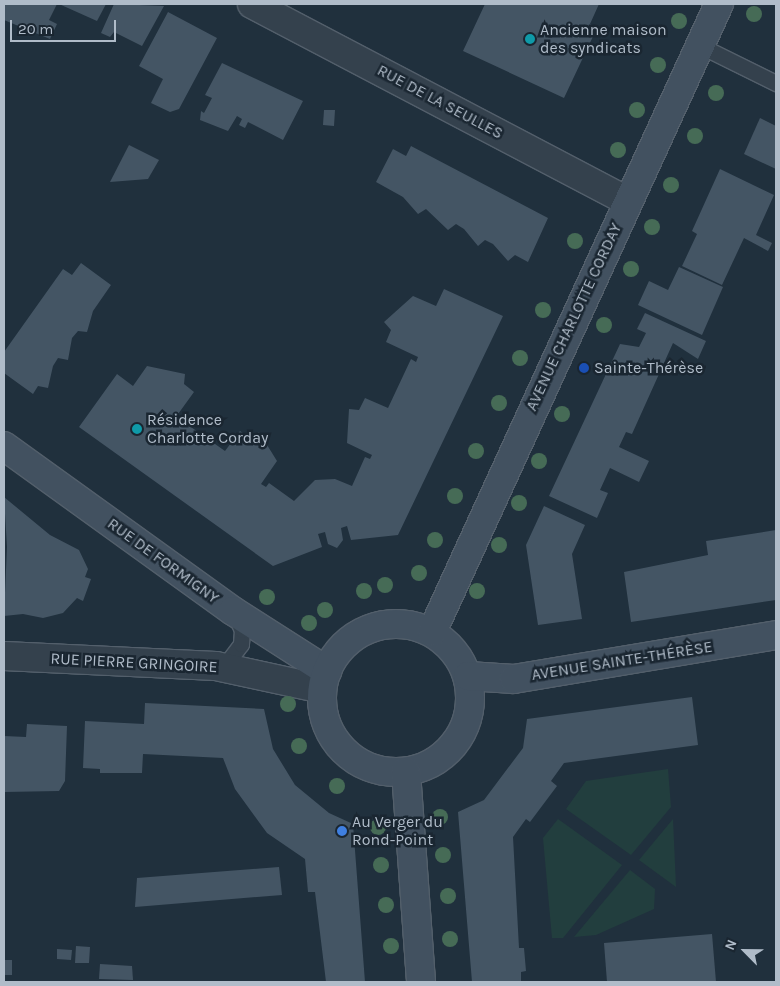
<!DOCTYPE html>
<html>
<head>
<meta charset="utf-8">
<style>
	body { margin:0 }
	#map { position:relative; width:780px; height:986px; overflow:hidden; background:#20303d; font-family:Karla,sans-serif }
	div>[style] { position:absolute }
	[style*='--x'] { left:calc(var(--x)*1px); top:calc(var(--y)*1px); width:calc(var(--w)*1px); rotate:calc(var(--a)*1deg) }
	.green>* { inset:0; background:#223e3e }
	.building>* { inset:0; background:#445564 }
	.roads { filter:drop-shadow(1px 0 #535f6b) drop-shadow(-1px 0 #535f6b) drop-shadow(0 1px #535f6b) drop-shadow(0 -1px #535f6b) }
	.lane>* { height:15px; margin:-7.5px; padding:0 7.5px; transform-origin:7.5px; border-radius:7.5px; background:#34414d }
	.street>* { height:28px; margin:-14px; padding:0 14px; transform-origin:14px; border-radius:14px; background:#34414d }
	.secondary>* { height:28px; margin:-14px; padding:0 14px; transform-origin:14px; border-radius:14px; background:#425160 }
	.secondary>.ring { margin:-14px; padding:0; box-sizing:content-box; background:none; border:28px solid #425160; border-radius:50% }
	.trees>* { width:16px; height:16px; margin:-8px; border-radius:50%; background:#466b56 }
	.dots>* { width:14px; height:14px; translate:-50% -50%; box-sizing:border-box; border:2px solid #1a2631; border-radius:50% }
	span { translate:-50% -50%; white-space:nowrap; text-align:center; line-height:1.15; -webkit-text-stroke:5px #1a2631; paint-order:stroke }
	.poi-label { font-size:16px; color:#b0bcc9 }
	.left { translate:0 -50%; text-align:left }
	.street-label { font-size:16px; color:#b0bcc9 }
	.frame { position:absolute; inset:0; border:5px solid #b0bcc9; pointer-events:none }
	.north { position:absolute; left:720px; top:926px; width:50px; height:50px; -webkit-text-stroke:4px #1a2631; paint-order:stroke; rotate:293deg; font-size:14px; font-weight:700; line-height:20px; text-align:center; color:#b0bcc9 }
	.north::after { content:''; display:block; margin:auto; width:18px; height:22px; background:#b0bcc9; clip-path:polygon(50% 0,100% 100%,50% 72%,0 100%) }
	.scale { position:absolute; left:10px; top:20px; width:106px; height:22px; box-sizing:border-box; border:2px solid #b0bcc9; border-top:0; padding-left:6px; font-size:15px; line-height:18px; white-space:nowrap; color:#b0bcc9; -webkit-text-stroke:4px #1a2631; paint-order:stroke }
</style>
</head>
<body>
<div id="map">
	<div class="green">
		<div style="clip-path:polygon(668px 769px,671px 807px,631px 855px,566px 809px,586px 781px)"></div>
		<div style="clip-path:polygon(558px 819px,622px 865px,563px 938px,552px 938px,543px 838px)"></div>
		<div style="clip-path:polygon(673px 819px,676px 887px,639px 860px)"></div>
		<div style="clip-path:polygon(630px 870px,655px 889px,654px 909px,596px 935px,574px 937px)"></div>
	</div>
	<div class="building">
		<div style="clip-path:polygon(4px 4px,57px 4px,49px 20px,57px 24px,50px 39px,4px 20px)"></div>
		<div style="clip-path:polygon(59px 4px,106px 4px,97px 21px)"></div>
		<div style="clip-path:polygon(114px 4px,164px 6px,142px 46px,114px 32px,110px 37px,101px 33px)"></div>
		<div style="clip-path:polygon(485px 4px,599px 4px,590px 24px,597px 28px,564px 98px,463px 51px)"></div>
		<div style="clip-path:polygon(168px 12px,217px 38px,179px 109px,170px 112px,151px 103px,163px 79px,139px 66px)"></div>
		<div style="clip-path:polygon(222px 63px,303px 101px,283px 140px,248px 122px,245px 128px,239px 125px,242px 119px,237px 116px,228px 131px,200px 120px,201px 111px,204px 113px,212px 98px,205px 95px)"></div>
		<div style="clip-path:polygon(324px 110px,335px 110px,334px 126px,323px 125px)"></div>
		<div style="clip-path:polygon(760px 118px,776px 126px,776px 169px,744px 154px)"></div>
		<div style="clip-path:polygon(129px 145px,159px 160px,148px 179px,110px 182px)"></div>
		<div style="clip-path:polygon(411px 146px,548px 218px,528px 262px,515px 255px,508px 261px,493px 244px,485px 240px,478px 246px,464px 229px,456px 224px,448px 230px,426px 209px,418px 214px,403px 197px,376px 182px,393px 149px,406px 156px)"></div>
		<div style="clip-path:polygon(720px 169px,774px 195px,756px 235px,772px 243px,768px 251px,744px 238px,722px 285px,682px 266px,697px 234px,692px 231px)"></div>
		<div style="clip-path:polygon(81px 263px,111px 285px,93px 311px,87px 332px,78px 331px,72px 338px,68px 360px,58px 358px,53px 366px,48px 388px,38px 386px,33px 394px,4px 373px,4px 352px,63px 269px,72px 275px)"></div>
		<div style="clip-path:polygon(679px 267px,723px 287px,702px 335px,638px 305px,649px 281px,668px 290px)"></div>
		<div style="clip-path:polygon(444px 289px,503px 316px,398px 535px,351px 540px,347px 526px,341px 528px,343px 540px,337px 548px,328px 544px,325px 532px,318px 534px,322px 547px,273px 566px,79px 427px,117px 374px,133px 386px,147px 366px,185px 374px,184px 384px,194px 392px,173px 421px,178px 424px,181px 420px,225px 451px,240px 431px,250px 438px,259px 432px,277px 461px,261px 484px,266px 487px,269px 483px,294px 501px,315px 480px,335px 479px,352px 486px,365px 457px,370px 459px,372px 455px,347px 443px,349px 409px,359px 410px,365px 398px,388px 408px,411px 359px,416px 362px,418px 357px,386px 342px,391px 330px,384px 322px,413px 296px,436px 306px)"></div>
		<div style="clip-path:polygon(645px 313px,706px 341px,698px 359px,673px 343px,632px 434px,626px 432px,619px 447px,649px 461px,639px 482px,610px 468px,600px 490px,608px 493px,597px 518px,549px 496px,620px 344px,639px 347px,646px 333px,637px 329px)"></div>
		<div style="clip-path:polygon(4px 497px,50px 535px,79px 550px,88px 569px,85px 577px,91px 579px,83px 601px,77px 598px,63px 613px,43px 618px,23px 614px,4px 616px,7px 547px)"></div>
		<div style="clip-path:polygon(544px 506px,585px 525px,572px 554px,582px 619px,538px 625px,526px 545px)"></div>
		<div style="clip-path:polygon(776px 530px,776px 600px,631px 622px,624px 572px,708px 555px,706px 541px)"></div>
		<div style="clip-path:polygon(692px 697px,698px 745px,564px 763px,551px 781px,557px 786px,530px 822px,526px 819px,513px 837px,519px 948px,524px 948px,526px 971px,521px 972px,521px 982px,472px 982px,458px 812px,484px 800px,523px 748px,527px 719px)"></div>
		<div style="clip-path:polygon(145px 703px,264px 709px,273px 749px,295px 785px,329px 813px,353px 824px,365px 982px,326px 982px,315px 892px,308px 892px,305px 859px,267px 833px,235px 789px,223px 758px,143px 754px,142px 773px,100px 773px,100px 769px,83px 768px,85px 721px,144px 724px)"></div>
		<div style="clip-path:polygon(27px 724px,67px 726px,65px 781px,59px 791px,4px 792px,4px 736px,26px 737px)"></div>
		<div style="clip-path:polygon(279px 867px,282px 895px,135px 907px,137px 878px)"></div>
		<div style="clip-path:polygon(712px 934px,716px 982px,607px 982px,604px 943px)"></div>
		<div style="clip-path:polygon(76px 946px,90px 947px,89px 963px,75px 963px)"></div>
		<div style="clip-path:polygon(57px 949px,72px 950px,71px 960px,57px 959px)"></div>
		<div style="clip-path:polygon(4px 960px,12px 960px,12px 975px,4px 975px)"></div>
		<div style="clip-path:polygon(100px 964px,132px 966px,133px 980px,99px 979px)"></div>
	</div>
	<div class="roads">
		<div class="lane">
			<div style="--x:699;--y:45;--w:86;--a:26.3"></div>
			<div style="--x:217;--y:666;--w:9;--a:-13"></div>
			<div style="--x:226;--y:664;--w:25;--a:-53"></div>
			<div style="--x:241;--y:644;--w:14;--a:-86"></div>
			<div style="--x:242;--y:630;--w:17;--a:-115"></div>
		</div>
		<div class="street">
			<div style="--x:252;--y:4;--w:424;--a:27.7"></div>
			<div style="--x:4;--y:656;--w:212;--a:2.7"></div>
			<div style="--x:216;--y:666;--w:108;--a:12.2"></div>
		</div>
		<div class="secondary">
			<div style="--x:4;--y:446;--w:282;--a:35.8"></div>
			<div style="--x:233;--y:611;--w:112;--a:32.6"></div>
			<div class="ring" style="left:322px;top:624px;width:120px;height:120px"></div>
			<div style="--x:432;--y:632;--w:690;--a:-65.44"></div>
			<div style="--x:468;--y:676;--w:46;--a:3.7"></div>
			<div style="--x:514;--y:679;--w:266;--a:-9.5"></div>
			<div style="--x:406;--y:772;--w:211;--a:85.9"></div>
		</div>
	</div>
	<div class="trees">
		<div style="left:754px;top:14px"></div>
		<div style="left:679px;top:21px"></div>
		<div style="left:658px;top:65px"></div>
		<div style="left:716px;top:93px"></div>
		<div style="left:637px;top:110px"></div>
		<div style="left:695px;top:136px"></div>
		<div style="left:618px;top:150px"></div>
		<div style="left:671px;top:185px"></div>
		<div style="left:652px;top:227px"></div>
		<div style="left:575px;top:241px"></div>
		<div style="left:631px;top:269px"></div>
		<div style="left:543px;top:310px"></div>
		<div style="left:604px;top:325px"></div>
		<div style="left:520px;top:358px"></div>
		<div style="left:499px;top:403px"></div>
		<div style="left:562px;top:414px"></div>
		<div style="left:476px;top:451px"></div>
		<div style="left:539px;top:461px"></div>
		<div style="left:455px;top:496px"></div>
		<div style="left:519px;top:503px"></div>
		<div style="left:435px;top:540px"></div>
		<div style="left:499px;top:545px"></div>
		<div style="left:419px;top:573px"></div>
		<div style="left:385px;top:585px"></div>
		<div style="left:364px;top:591px"></div>
		<div style="left:477px;top:591px"></div>
		<div style="left:267px;top:597px"></div>
		<div style="left:325px;top:610px"></div>
		<div style="left:309px;top:623px"></div>
		<div style="left:288px;top:704px"></div>
		<div style="left:299px;top:746px"></div>
		<div style="left:337px;top:786px"></div>
		<div style="left:440px;top:817px"></div>
		<div style="left:378px;top:827px"></div>
		<div style="left:443px;top:855px"></div>
		<div style="left:381px;top:865px"></div>
		<div style="left:448px;top:896px"></div>
		<div style="left:386px;top:905px"></div>
		<div style="left:450px;top:939px"></div>
		<div style="left:391px;top:946px"></div>
	</div>
	<div class="dots">
		<div style="left:530px;top:39px;background:#0f9aa8"></div>
		<div style="left:584px;top:368px;background:#1a4fb4"></div>
		<div style="left:137px;top:429px;background:#0f9aa8"></div>
		<div style="left:342px;top:831px;background:#3f7fe0"></div>
	</div>
	<div class="poi-label">
		<span class="left" style="left:540px;top:39px">Ancienne maison<br>des syndicats</span>
		<span class="left" style="left:594px;top:368px">Sainte-Thérèse</span>
		<span class="left" style="left:147px;top:429px">Résidence<br>Charlotte Corday</span>
		<span class="left" style="left:352px;top:831px">Au Verger du<br>Rond-Point</span>
	</div>
	<div class="street-label">
		<span style="left:440px;top:102px;rotate:28deg">RUE DE LA SEULLES</span>
		<span style="left:574px;top:317px;rotate:-65deg">AVENUE CHARLOTTE CORDAY</span>
		<span style="left:163px;top:561px;rotate:36deg">RUE DE FORMIGNY</span>
		<span style="left:622px;top:661px;rotate:-9deg">AVENUE SAINTE-THÉRÈSE</span>
		<span style="left:134px;top:663px;rotate:3deg">RUE PIERRE GRINGOIRE</span>
	</div>
	<div class="frame"></div>
	<div class="north">N</div>
	<div class="scale">20 m</div>
</div>
</body>
</html>
